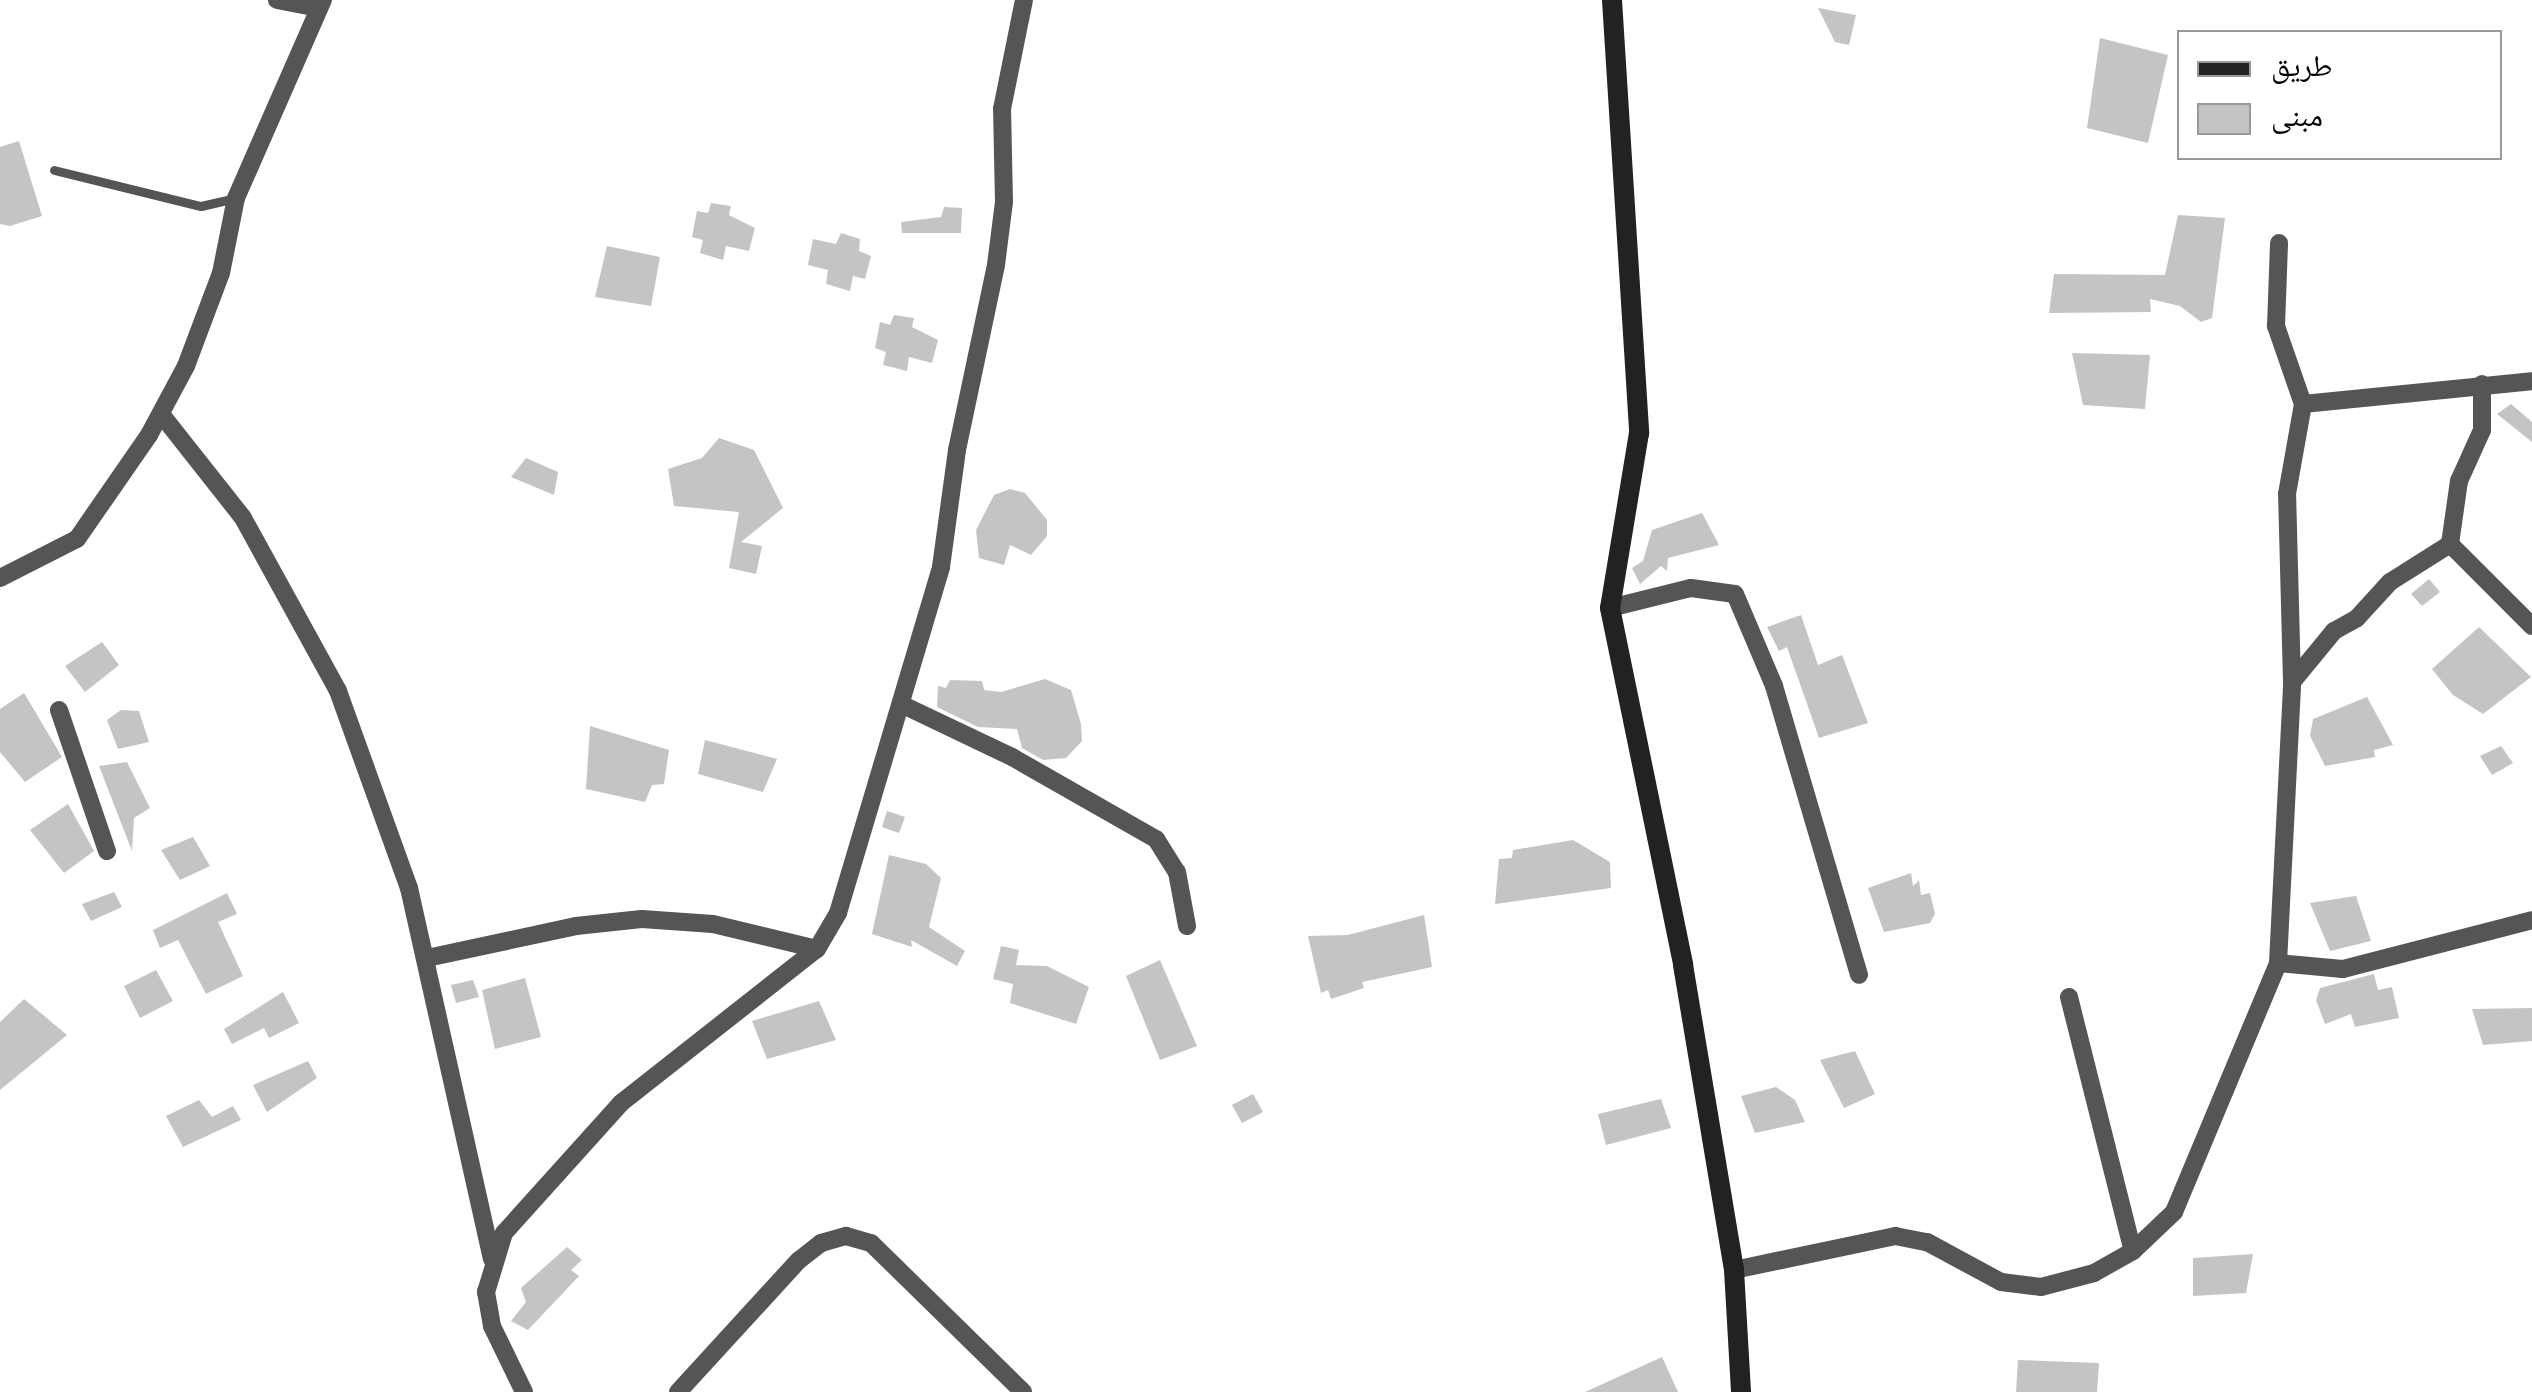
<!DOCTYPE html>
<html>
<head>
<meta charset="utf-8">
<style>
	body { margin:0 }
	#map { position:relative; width:2532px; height:1392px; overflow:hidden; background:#fff; font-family:Ubuntu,"Noto Naskh Arabic",sans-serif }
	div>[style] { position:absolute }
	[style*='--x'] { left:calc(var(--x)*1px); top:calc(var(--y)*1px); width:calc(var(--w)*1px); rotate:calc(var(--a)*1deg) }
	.building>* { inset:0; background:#c4c4c4 }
	.lane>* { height:9px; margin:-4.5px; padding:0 4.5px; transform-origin:4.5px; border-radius:4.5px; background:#555 }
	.street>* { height:18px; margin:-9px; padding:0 9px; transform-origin:9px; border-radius:9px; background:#555 }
	.secondary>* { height:20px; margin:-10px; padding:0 10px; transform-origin:10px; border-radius:10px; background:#222 }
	span { translate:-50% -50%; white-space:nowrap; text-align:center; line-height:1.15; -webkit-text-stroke:8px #fff; paint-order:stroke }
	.legend { position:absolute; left:2177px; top:30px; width:325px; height:130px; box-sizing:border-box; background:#fff; border:2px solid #999; margin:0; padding:12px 18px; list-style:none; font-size:30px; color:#000 }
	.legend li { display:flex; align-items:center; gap:20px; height:50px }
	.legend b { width:50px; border:2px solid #999 }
</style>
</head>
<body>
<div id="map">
	<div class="building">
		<div style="clip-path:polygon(1818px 8px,1856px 15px,1849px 45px,1835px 42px)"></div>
		<div style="clip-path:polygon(2100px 38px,2168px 55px,2148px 143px,2087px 128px)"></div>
		<div style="clip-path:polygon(19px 141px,42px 216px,10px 226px,0 224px,0 147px)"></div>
		<div style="clip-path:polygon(711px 203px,731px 206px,729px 215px,755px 228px,749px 251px,726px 246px,723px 260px,700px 253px,703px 240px,692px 237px,697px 211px,708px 213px)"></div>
		<div style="clip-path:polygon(944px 207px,962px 208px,961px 233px,902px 233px,901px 222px,941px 217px)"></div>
		<div style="clip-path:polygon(2178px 215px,2225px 218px,2212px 318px,2201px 322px,2180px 306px,2150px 299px,2151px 312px,2049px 313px,2054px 274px,2165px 275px)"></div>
		<div style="clip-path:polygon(841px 233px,860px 239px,859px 251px,871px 256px,865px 279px,853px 276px,850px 291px,826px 284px,828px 270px,808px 265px,813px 239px,836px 244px)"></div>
		<div style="clip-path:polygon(607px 246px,660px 257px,651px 306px,595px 297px)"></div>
		<div style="clip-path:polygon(894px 315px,914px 318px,912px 327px,938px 340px,932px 363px,909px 357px,907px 371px,883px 365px,886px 352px,875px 348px,880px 322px,890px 325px)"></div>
		<div style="clip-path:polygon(2072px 353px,2150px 355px,2145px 409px,2083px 405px)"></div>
		<div style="clip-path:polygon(2511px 404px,2532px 422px,2532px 442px,2497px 414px)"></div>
		<div style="clip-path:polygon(719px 438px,754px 450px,783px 508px,741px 542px,762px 546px,756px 574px,729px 568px,739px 512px,674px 506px,668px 469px,702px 458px)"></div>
		<div style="clip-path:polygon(526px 458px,558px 472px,554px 495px,511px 477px)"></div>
		<div style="clip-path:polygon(1010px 489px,1025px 493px,1047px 520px,1047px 536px,1031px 555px,1010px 545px,1004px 565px,979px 558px,976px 530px,994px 495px)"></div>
		<div style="clip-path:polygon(1702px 513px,1719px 545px,1668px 558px,1667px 571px,1661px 566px,1640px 584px,1632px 568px,1643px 561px,1652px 530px)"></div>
		<div style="clip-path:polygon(2429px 579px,2440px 592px,2422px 606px,2411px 594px)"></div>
		<div style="clip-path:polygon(1801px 615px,1818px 665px,1842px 655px,1868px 723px,1819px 738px,1787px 647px,1779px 651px,1767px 627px)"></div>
		<div style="clip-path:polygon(2479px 627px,2531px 677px,2483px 714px,2453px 695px,2432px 669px)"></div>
		<div style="clip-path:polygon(102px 642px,119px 665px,85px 692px,65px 666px)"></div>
		<div style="clip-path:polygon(1045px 679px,1071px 690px,1081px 724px,1082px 741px,1066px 758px,1043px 760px,1022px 748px,1017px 729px,978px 727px,937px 707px,938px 686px,946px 688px,950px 680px,982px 681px,984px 690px,1001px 692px)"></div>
		<div style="clip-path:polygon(24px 693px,62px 757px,25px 782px,0 752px,0 709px)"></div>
		<div style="clip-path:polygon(2367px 697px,2393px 745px,2374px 750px,2375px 757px,2325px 766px,2310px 736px,2313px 719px)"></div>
		<div style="clip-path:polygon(121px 710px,139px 711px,149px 742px,118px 749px,107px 720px)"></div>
		<div style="clip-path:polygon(590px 726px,669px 750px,664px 784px,652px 785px,645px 802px,586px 789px)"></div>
		<div style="clip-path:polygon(705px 740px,777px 759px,763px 792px,698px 774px)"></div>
		<div style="clip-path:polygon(2501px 746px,2513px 763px,2492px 775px,2480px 756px)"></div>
		<div style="clip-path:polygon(127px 762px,150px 808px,134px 818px,132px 851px,99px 766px)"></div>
		<div style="clip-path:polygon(68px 804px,94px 851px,64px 873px,30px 830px)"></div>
		<div style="clip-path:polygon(887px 811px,905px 817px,899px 833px,882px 827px)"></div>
		<div style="clip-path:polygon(193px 837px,210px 866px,180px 880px,161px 850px)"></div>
		<div style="clip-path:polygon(1573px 840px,1610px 862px,1611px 888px,1495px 904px,1499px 859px,1512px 858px,1513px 850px)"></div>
		<div style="clip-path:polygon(889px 855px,926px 864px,941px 878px,929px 927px,965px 951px,957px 966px,911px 940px,912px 947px,872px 934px)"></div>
		<div style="clip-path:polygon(1911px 873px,1913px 886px,1919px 880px,1921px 895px,1930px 893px,1935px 914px,1930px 923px,1884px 932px,1868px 888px)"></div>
		<div style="clip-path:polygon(114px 892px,122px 907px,91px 921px,82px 904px)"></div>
		<div style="clip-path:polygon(227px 893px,237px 914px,218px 922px,243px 976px,206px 994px,178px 940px,160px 948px,153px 930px)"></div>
		<div style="clip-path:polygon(2356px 896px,2371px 941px,2330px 951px,2310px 903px)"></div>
		<div style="clip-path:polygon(1424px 915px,1432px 967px,1362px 982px,1364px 988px,1331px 999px,1328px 990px,1321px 993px,1308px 936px,1348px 935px)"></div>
		<div style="clip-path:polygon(1001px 946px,1019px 950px,1016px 965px,1047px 966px,1089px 987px,1076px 1024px,1010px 1003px,1013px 984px,993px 979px)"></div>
		<div style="clip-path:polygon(1160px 960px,1197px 1046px,1160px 1060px,1126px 976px)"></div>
		<div style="clip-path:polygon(156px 970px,173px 1001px,140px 1018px,124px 986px)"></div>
		<div style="clip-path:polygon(2374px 974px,2378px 990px,2392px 987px,2399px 1018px,2355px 1027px,2351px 1014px,2325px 1024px,2316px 1000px,2320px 988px)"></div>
		<div style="clip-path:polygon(525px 978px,541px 1037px,495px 1049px,482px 990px)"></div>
		<div style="clip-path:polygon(473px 980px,479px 997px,456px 1003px,451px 985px)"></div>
		<div style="clip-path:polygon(283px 992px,299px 1023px,269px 1038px,264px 1028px,232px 1044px,224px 1029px)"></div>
		<div style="clip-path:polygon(24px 999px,67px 1035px,0 1090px,0 1022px)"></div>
		<div style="clip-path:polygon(819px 1001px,836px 1040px,767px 1059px,752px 1021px)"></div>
		<div style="clip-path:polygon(2532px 1008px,2532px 1041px,2483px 1045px,2472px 1009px)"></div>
		<div style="clip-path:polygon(1855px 1051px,1875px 1094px,1844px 1108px,1820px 1060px)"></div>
		<div style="clip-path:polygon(308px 1061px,317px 1078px,267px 1112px,253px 1085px)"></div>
		<div style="clip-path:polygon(1776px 1087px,1795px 1100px,1805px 1122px,1755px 1133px,1741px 1096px)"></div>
		<div style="clip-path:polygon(1253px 1094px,1263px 1112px,1242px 1123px,1232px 1105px)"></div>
		<div style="clip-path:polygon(1661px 1099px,1671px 1128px,1606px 1145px,1598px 1114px)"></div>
		<div style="clip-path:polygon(199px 1100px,212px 1117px,233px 1106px,241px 1120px,183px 1147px,166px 1116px)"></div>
		<div style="clip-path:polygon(567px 1247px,582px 1260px,571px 1270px,579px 1276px,528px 1330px,511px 1321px,526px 1302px,521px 1288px)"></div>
		<div style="clip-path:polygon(2253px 1254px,2246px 1293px,2193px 1296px,2193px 1258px)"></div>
		<div style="clip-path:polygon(1662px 1357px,1678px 1392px,1585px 1392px)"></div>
		<div style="clip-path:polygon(2018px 1360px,2099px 1363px,2097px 1392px,2016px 1392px)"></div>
	</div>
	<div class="lane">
		<div style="--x:54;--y:170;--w:151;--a:13.8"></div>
		<div style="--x:201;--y:206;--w:36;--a:-13"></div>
	</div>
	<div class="street">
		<div style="--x:277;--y:0;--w:42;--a:11"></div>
		<div style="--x:2303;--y:404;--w:230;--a:-5.7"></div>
		<div style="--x:161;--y:414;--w:132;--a:51.7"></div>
		<div style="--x:243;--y:518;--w:197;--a:61.2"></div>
		<div style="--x:338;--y:691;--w:209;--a:70.2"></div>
		<div style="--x:409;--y:888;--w:380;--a:77.4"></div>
		<div style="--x:2450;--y:544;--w:116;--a:45"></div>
		<div style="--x:0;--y:578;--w:86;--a:-26.9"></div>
		<div style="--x:77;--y:539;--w:126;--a:-55.3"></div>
		<div style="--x:149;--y:435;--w:78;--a:-61.8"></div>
		<div style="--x:186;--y:366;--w:99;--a:-69.4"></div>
		<div style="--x:221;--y:273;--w:76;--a:-78.7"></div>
		<div style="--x:236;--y:198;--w:216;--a:-66.3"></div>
		<div style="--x:1610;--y:608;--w:83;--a:-13.9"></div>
		<div style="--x:1691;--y:588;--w:44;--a:7.8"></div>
		<div style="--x:1735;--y:594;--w:100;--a:67"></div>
		<div style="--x:1774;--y:686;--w:301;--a:73.6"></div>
		<div style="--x:2292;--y:682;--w:66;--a:-50.5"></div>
		<div style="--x:2334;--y:631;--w:26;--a:-29"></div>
		<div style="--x:2357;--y:618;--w:49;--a:-47.5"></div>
		<div style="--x:2390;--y:582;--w:71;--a:-32.3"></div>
		<div style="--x:2450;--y:544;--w:64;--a:-81.9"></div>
		<div style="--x:2459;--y:481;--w:56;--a:-65.7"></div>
		<div style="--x:2482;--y:430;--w:46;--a:-90"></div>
		<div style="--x:905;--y:706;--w:119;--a:25.5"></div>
		<div style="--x:1012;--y:757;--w:166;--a:29.7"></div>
		<div style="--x:1156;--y:839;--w:39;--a:58"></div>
		<div style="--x:1177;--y:872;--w:55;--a:79.5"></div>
		<div style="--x:59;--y:710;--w:149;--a:71.2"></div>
		<div style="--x:427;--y:958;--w:152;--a:-12.1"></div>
		<div style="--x:576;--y:926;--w:66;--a:-6.1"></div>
		<div style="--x:642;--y:919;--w:71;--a:4"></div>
		<div style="--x:713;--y:924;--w:107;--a:13.5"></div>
		<div style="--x:2278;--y:963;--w:65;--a:5.3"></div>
		<div style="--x:2343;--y:969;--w:195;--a:-14.5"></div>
		<div style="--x:2069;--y:997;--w:262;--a:75.9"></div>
		<div style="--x:1734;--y:1270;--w:165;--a:-11.9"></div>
		<div style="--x:1895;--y:1236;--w:33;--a:11"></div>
		<div style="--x:1927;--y:1242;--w:84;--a:28.4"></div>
		<div style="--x:2001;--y:1282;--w:40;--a:7.1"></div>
		<div style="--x:2041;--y:1287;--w:55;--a:-14.8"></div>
		<div style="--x:2094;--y:1273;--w:45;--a:-29.4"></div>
		<div style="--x:2133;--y:1251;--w:57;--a:-43.6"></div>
		<div style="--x:2174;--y:1212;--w:270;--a:-67.3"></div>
		<div style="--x:2278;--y:963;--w:281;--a:-87.1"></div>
		<div style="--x:2292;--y:682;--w:188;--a:-91.5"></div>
		<div style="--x:2287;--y:494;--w:91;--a:-79.9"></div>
		<div style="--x:2303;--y:404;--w:83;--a:-109.1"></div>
		<div style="--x:2276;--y:326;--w:83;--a:-87.9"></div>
		<div style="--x:524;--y:1392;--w:73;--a:-115.9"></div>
		<div style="--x:492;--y:1326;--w:35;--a:-100"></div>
		<div style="--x:486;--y:1292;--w:62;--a:-73"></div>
		<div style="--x:504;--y:1233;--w:175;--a:-48"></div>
		<div style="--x:621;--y:1103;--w:249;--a:-38.2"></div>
		<div style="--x:817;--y:949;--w:42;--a:-59.7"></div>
		<div style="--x:838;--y:913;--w:361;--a:-73.4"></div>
		<div style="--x:941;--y:567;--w:118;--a:-82.2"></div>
		<div style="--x:957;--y:450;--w:189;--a:-78.1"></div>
		<div style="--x:996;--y:265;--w:64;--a:-82.8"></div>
		<div style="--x:1004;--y:202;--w:93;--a:-91.2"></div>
		<div style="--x:1002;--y:109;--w:111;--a:-78.6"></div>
		<div style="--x:678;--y:1392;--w:178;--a:-47.5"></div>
		<div style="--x:798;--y:1261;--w:29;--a:-38"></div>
		<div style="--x:821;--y:1243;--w:26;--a:-16"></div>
		<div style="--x:846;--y:1236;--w:26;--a:16"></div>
		<div style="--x:871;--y:1243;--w:213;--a:44.4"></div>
	</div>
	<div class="secondary">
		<div style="--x:1612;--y:0;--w:434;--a:86.4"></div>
		<div style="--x:1639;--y:433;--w:177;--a:99.4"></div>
		<div style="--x:1610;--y:608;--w:364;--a:78.4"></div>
		<div style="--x:1683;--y:965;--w:309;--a:80.5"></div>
		<div style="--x:1734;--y:1270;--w:122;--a:86.7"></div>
	</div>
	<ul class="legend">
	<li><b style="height:12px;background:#222"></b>طريق</li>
	<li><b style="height:28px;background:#c4c4c4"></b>مبنى</li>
	</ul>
</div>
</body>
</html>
